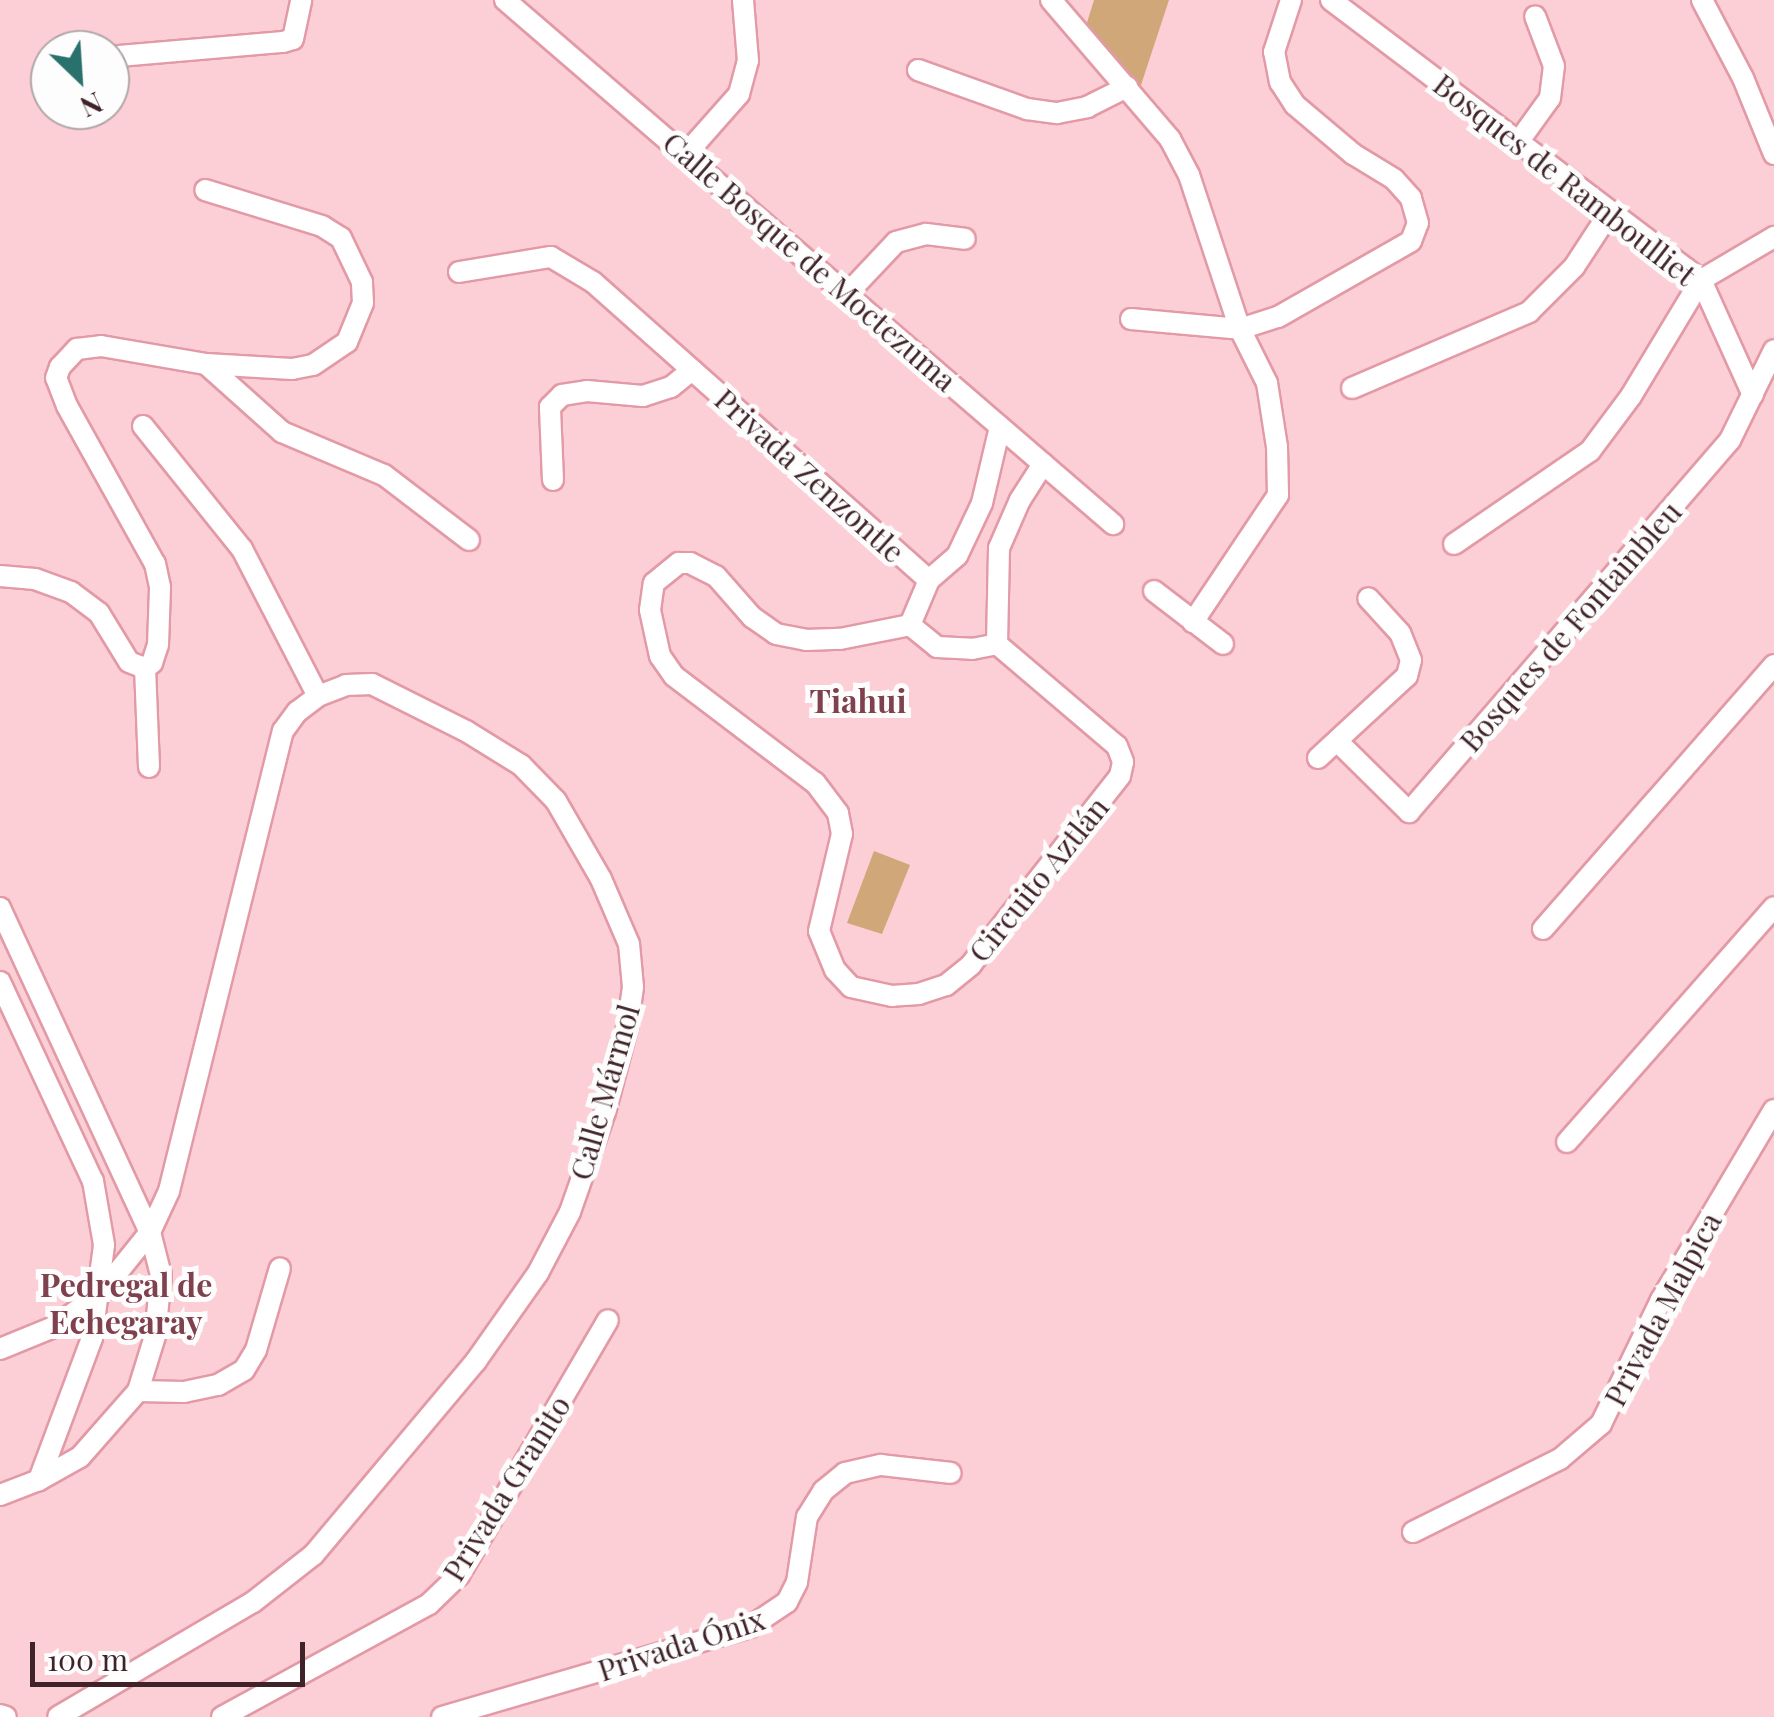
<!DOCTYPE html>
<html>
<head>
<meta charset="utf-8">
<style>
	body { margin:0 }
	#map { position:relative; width:1774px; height:1717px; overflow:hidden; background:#fcced5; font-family:"Playfair Display",serif }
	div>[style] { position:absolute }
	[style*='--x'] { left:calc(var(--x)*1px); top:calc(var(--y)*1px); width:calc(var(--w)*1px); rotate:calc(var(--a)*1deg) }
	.green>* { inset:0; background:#d0a779 }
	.roads { filter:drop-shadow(2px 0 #e29aa6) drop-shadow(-2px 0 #e29aa6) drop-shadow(0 2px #e29aa6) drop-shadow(0 -2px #e29aa6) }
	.street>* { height:20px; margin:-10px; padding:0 10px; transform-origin:10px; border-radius:10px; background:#fff }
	span { translate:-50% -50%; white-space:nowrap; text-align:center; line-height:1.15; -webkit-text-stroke:10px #fdfdfd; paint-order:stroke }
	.street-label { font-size:30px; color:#3f2328 }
	.neighbourhood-label { font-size:32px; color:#80414e; font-weight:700 }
	.north { position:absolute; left:30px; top:30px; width:100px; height:100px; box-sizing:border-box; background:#fdfdfd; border:2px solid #b1a6a8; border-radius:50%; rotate:155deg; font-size:28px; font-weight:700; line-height:40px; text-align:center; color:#3f2328 }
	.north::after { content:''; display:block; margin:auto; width:35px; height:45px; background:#28716c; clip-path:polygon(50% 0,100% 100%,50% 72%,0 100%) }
	.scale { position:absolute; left:30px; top:1642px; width:275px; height:45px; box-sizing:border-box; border:5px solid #3f2328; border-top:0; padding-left:12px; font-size:30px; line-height:35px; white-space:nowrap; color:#3f2328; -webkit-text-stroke:8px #fdfdfd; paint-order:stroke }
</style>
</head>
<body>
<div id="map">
	<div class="green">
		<div style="clip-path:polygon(1094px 0,1169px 0,1139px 91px,1086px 26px)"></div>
		<div style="clip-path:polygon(874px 851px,910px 865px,882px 934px,847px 923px)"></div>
	</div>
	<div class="roads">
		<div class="street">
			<div style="--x:505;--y:0;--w:803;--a:40.76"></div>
			<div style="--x:1051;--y:0;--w:183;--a:49.4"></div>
			<div style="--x:1170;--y:139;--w:41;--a:62.2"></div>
			<div style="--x:1189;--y:175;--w:162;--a:71.7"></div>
			<div style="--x:1240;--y:329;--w:60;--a:63.4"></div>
			<div style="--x:1267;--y:383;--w:65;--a:81.1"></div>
			<div style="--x:1277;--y:447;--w:48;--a:88.8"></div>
			<div style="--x:1278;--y:495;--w:153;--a:123.8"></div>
			<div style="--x:1331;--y:0;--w:464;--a:37.1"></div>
			<div style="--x:1701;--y:280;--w:126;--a:65.7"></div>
			<div style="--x:1702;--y:0;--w:88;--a:62.3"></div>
			<div style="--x:1743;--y:78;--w:82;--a:67.8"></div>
			<div style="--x:119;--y:56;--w:165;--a:-4.9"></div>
			<div style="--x:283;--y:42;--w:10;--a:-17"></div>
			<div style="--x:293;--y:39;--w:40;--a:-78"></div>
			<div style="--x:918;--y:70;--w:116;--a:19.7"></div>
			<div style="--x:1027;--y:109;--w:30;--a:8"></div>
			<div style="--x:1057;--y:113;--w:31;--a:-11"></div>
			<div style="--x:1087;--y:107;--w:45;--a:-26.6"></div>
			<div style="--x:1519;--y:141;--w:53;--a:-54.2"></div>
			<div style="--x:1550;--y:98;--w:32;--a:-83"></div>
			<div style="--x:1554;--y:66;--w:53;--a:-110.8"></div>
			<div style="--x:686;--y:154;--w:80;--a:-48.5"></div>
			<div style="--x:739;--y:94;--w:34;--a:-75"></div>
			<div style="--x:748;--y:61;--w:61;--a:-94.7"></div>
			<div style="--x:459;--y:272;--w:93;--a:-9.3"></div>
			<div style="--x:551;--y:257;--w:49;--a:30.8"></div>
			<div style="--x:593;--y:282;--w:449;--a:41.6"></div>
			<div style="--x:1701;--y:280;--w:85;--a:-30.5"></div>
			<div style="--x:847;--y:294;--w:71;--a:-46.7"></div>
			<div style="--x:896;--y:242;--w:31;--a:-15"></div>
			<div style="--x:926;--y:234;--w:39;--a:7"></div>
			<div style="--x:1131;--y:319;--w:109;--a:5.2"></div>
			<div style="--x:1240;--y:329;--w:40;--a:-18"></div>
			<div style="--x:1278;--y:317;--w:153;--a:-29.7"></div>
			<div style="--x:1411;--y:241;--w:19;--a:-69"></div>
			<div style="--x:1418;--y:223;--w:26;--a:-106"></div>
			<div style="--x:1411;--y:198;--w:25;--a:-132"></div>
			<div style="--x:1394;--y:179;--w:48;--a:-148.6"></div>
			<div style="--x:1353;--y:154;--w:76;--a:-139.8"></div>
			<div style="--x:1295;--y:105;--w:27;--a:-123"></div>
			<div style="--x:1280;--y:82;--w:31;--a:-101"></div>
			<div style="--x:1274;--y:52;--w:55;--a:-71.9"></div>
			<div style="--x:206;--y:364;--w:102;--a:41.8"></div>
			<div style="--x:282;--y:432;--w:111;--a:22.9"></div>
			<div style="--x:384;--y:475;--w:107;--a:37.4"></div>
			<div style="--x:1352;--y:388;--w:193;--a:-23.2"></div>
			<div style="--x:1529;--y:312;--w:64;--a:-45"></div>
			<div style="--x:1574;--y:267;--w:66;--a:-56.8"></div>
			<div style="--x:143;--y:426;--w:158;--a:51.2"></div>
			<div style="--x:242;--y:549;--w:165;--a:62.7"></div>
			<div style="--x:553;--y:480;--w:73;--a:-92.4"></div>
			<div style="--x:550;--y:407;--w:17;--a:-45"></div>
			<div style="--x:562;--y:395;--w:25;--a:-9"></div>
			<div style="--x:587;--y:391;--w:56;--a:5.1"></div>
			<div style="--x:643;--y:396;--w:29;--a:-18"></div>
			<div style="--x:671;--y:387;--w:27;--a:-39"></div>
			<div style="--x:1454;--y:544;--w:165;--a:-34.4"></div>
			<div style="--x:1590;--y:451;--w:69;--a:-53.3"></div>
			<div style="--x:1631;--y:396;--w:135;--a:-58.9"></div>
			<div style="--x:679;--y:563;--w:11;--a:0"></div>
			<div style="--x:690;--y:563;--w:29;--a:27"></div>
			<div style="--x:716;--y:576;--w:55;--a:48.7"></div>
			<div style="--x:752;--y:617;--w:29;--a:35"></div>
			<div style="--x:776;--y:634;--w:31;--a:11"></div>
			<div style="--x:806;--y:640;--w:34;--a:-2"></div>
			<div style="--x:840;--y:639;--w:71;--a:-11.3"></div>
			<div style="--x:910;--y:625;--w:35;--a:39"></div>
			<div style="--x:937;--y:647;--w:35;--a:3"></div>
			<div style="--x:972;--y:649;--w:25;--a:-11"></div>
			<div style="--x:997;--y:644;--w:157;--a:40.4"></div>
			<div style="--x:1117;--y:746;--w:17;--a:69"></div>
			<div style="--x:1123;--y:762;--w:14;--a:102"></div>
			<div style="--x:1120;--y:776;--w:241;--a:128.3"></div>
			<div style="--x:971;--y:965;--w:32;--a:141"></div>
			<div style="--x:946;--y:985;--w:28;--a:162"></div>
			<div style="--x:919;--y:994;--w:27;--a:176"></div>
			<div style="--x:892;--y:996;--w:42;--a:-167.6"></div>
			<div style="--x:851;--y:987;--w:23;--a:-133"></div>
			<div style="--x:835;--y:970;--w:42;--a:-112.3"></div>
			<div style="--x:819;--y:931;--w:100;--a:-76.7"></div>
			<div style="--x:842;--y:834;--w:21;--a:-101"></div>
			<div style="--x:838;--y:813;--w:38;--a:-127"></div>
			<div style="--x:815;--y:783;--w:177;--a:-142.8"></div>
			<div style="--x:674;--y:676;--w:24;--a:-125"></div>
			<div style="--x:660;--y:656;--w:47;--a:-102.3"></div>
			<div style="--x:650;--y:610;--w:27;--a:-82"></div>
			<div style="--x:654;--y:583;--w:32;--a:-39"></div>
			<div style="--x:0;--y:576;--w:35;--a:5"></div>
			<div style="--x:35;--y:579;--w:38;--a:20"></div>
			<div style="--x:71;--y:592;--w:35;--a:37"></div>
			<div style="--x:99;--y:613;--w:57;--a:58.5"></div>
			<div style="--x:129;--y:662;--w:17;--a:21"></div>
			<div style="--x:1154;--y:591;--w:87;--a:37.5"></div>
			<div style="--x:910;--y:625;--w:49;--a:-67.1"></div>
			<div style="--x:929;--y:580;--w:37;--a:-41"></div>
			<div style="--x:957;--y:556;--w:59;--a:-64.7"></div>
			<div style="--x:982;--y:503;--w:78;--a:-76.7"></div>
			<div style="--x:997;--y:644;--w:96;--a:-88.8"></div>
			<div style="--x:999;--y:548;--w:52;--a:-66.4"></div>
			<div style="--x:1020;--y:500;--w:43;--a:-57.4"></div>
			<div style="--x:1338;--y:742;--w:100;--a:44.6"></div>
			<div style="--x:1409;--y:812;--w:491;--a:-49.2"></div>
			<div style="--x:1730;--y:440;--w:100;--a:-63.9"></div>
			<div style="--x:1318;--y:758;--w:121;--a:-42.7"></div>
			<div style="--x:1407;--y:676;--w:16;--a:-76"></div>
			<div style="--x:1411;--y:660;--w:29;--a:-112"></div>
			<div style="--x:1400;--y:633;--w:47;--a:-132.4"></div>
			<div style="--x:149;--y:767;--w:99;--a:-92.3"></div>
			<div style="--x:145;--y:668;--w:9;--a:-36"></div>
			<div style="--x:152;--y:663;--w:19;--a:-72"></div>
			<div style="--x:158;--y:645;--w:58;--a:-88"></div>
			<div style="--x:160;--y:587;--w:24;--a:-102"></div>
			<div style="--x:155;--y:564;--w:181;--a:-119.1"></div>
			<div style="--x:67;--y:406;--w:30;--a:-111"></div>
			<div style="--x:56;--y:378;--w:12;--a:-70"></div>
			<div style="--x:60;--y:367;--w:25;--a:-47"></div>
			<div style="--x:77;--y:349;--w:24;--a:-7"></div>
			<div style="--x:101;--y:346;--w:107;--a:9.7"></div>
			<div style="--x:206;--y:364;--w:86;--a:3.3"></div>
			<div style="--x:292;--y:369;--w:21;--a:-11"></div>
			<div style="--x:313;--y:365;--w:41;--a:-34.1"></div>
			<div style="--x:347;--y:342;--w:42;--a:-67.7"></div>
			<div style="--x:363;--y:303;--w:21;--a:-93"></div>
			<div style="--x:362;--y:282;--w:49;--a:-115.5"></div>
			<div style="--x:341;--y:238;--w:22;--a:-148"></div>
			<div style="--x:322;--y:226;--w:122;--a:-162.9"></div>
			<div style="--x:0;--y:908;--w:357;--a:65.2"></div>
			<div style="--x:150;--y:1232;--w:44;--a:75.7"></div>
			<div style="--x:161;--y:1275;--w:61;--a:95.6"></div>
			<div style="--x:155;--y:1336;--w:58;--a:107.2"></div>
			<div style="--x:138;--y:1391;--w:88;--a:131.3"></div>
			<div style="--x:80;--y:1457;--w:47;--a:150.7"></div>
			<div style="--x:39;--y:1480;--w:42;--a:159"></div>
			<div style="--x:1543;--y:929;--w:351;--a:-48.8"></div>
			<div style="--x:0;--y:982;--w:220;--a:65"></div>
			<div style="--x:93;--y:1181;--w:65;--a:80.2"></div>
			<div style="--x:104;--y:1245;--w:94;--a:97.4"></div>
			<div style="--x:92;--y:1338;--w:152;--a:110.5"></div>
			<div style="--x:1567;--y:1142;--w:313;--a:-48.6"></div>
			<div style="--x:0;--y:1349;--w:58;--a:-22.2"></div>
			<div style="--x:54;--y:1327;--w:58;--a:-35.9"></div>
			<div style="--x:101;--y:1293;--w:78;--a:-51.2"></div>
			<div style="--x:150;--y:1232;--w:45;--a:-65.1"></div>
			<div style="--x:169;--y:1191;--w:474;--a:-76.1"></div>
			<div style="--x:283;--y:731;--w:24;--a:-54"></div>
			<div style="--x:297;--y:712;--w:26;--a:-37"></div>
			<div style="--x:318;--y:696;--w:30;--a:-21"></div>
			<div style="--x:346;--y:685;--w:26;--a:-2"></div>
			<div style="--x:372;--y:684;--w:105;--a:26.6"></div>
			<div style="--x:466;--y:731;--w:65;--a:31.7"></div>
			<div style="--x:521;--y:765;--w:50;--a:45.8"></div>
			<div style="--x:556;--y:801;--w:90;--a:60"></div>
			<div style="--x:601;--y:879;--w:71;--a:66.7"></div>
			<div style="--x:629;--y:944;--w:43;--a:84.7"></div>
			<div style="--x:633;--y:987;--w:37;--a:98"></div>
			<div style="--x:628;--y:1024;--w:91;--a:104.6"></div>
			<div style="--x:605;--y:1112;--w:106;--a:109.3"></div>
			<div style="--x:570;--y:1212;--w:69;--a:117.7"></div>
			<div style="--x:538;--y:1273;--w:108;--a:125.2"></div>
			<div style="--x:476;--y:1361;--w:253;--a:130"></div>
			<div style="--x:313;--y:1555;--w:76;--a:141.9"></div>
			<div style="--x:253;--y:1602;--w:226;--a:149.5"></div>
			<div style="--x:138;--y:1391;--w:46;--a:1.2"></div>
			<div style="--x:184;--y:1392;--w:35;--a:-12"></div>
			<div style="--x:218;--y:1385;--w:30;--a:-30"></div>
			<div style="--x:244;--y:1370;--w:23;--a:-59"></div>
			<div style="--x:256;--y:1350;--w:85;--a:-73.7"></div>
			<div style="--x:1413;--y:1532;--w:164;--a:-26.4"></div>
			<div style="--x:1560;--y:1459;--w:54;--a:-40.5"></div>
			<div style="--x:1601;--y:1424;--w:138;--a:-64.2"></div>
			<div style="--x:1661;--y:1300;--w:221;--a:-59.3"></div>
			<div style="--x:0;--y:1715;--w:6;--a:18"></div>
			<div style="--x:222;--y:1717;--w:236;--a:-28.6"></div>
			<div style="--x:429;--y:1604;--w:42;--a:-44"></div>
			<div style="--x:459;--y:1575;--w:295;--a:-59.7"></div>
			<div style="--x:442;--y:1717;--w:321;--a:-16.3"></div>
			<div style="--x:750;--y:1627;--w:45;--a:-34"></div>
			<div style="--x:787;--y:1602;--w:22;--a:-63"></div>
			<div style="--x:797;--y:1582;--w:66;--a:-81.3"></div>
			<div style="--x:807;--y:1517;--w:31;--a:-58"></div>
			<div style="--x:823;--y:1491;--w:28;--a:-39"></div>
			<div style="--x:845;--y:1473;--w:37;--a:-13"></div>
			<div style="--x:881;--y:1465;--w:70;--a:6.5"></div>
		</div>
	</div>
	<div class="street-label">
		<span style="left:1565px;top:179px;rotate:38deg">Bosques de Ramboulliet</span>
		<span style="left:810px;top:261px;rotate:41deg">Calle Bosque de Moctezuma</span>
		<span style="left:810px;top:475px;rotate:42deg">Privada Zenzontle</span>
		<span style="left:1570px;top:626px;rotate:-49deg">Bosques de Fontainbleu</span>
		<span style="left:1038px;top:879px;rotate:-51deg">Circuito Aztlán</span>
		<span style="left:604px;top:1092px;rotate:-74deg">Calle Mármol</span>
		<span style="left:1662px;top:1309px;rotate:-62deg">Privada Malpica</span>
		<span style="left:506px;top:1488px;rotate:-58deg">Privada Granito</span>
		<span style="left:681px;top:1644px;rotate:-18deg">Privada Ónix</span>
	</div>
	<div class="neighbourhood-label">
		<span style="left:858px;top:700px">Tiahui</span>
		<span style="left:126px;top:1303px">Pedregal de<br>Echegaray</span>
	</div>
	<div class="north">N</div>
	<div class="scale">100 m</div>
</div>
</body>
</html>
